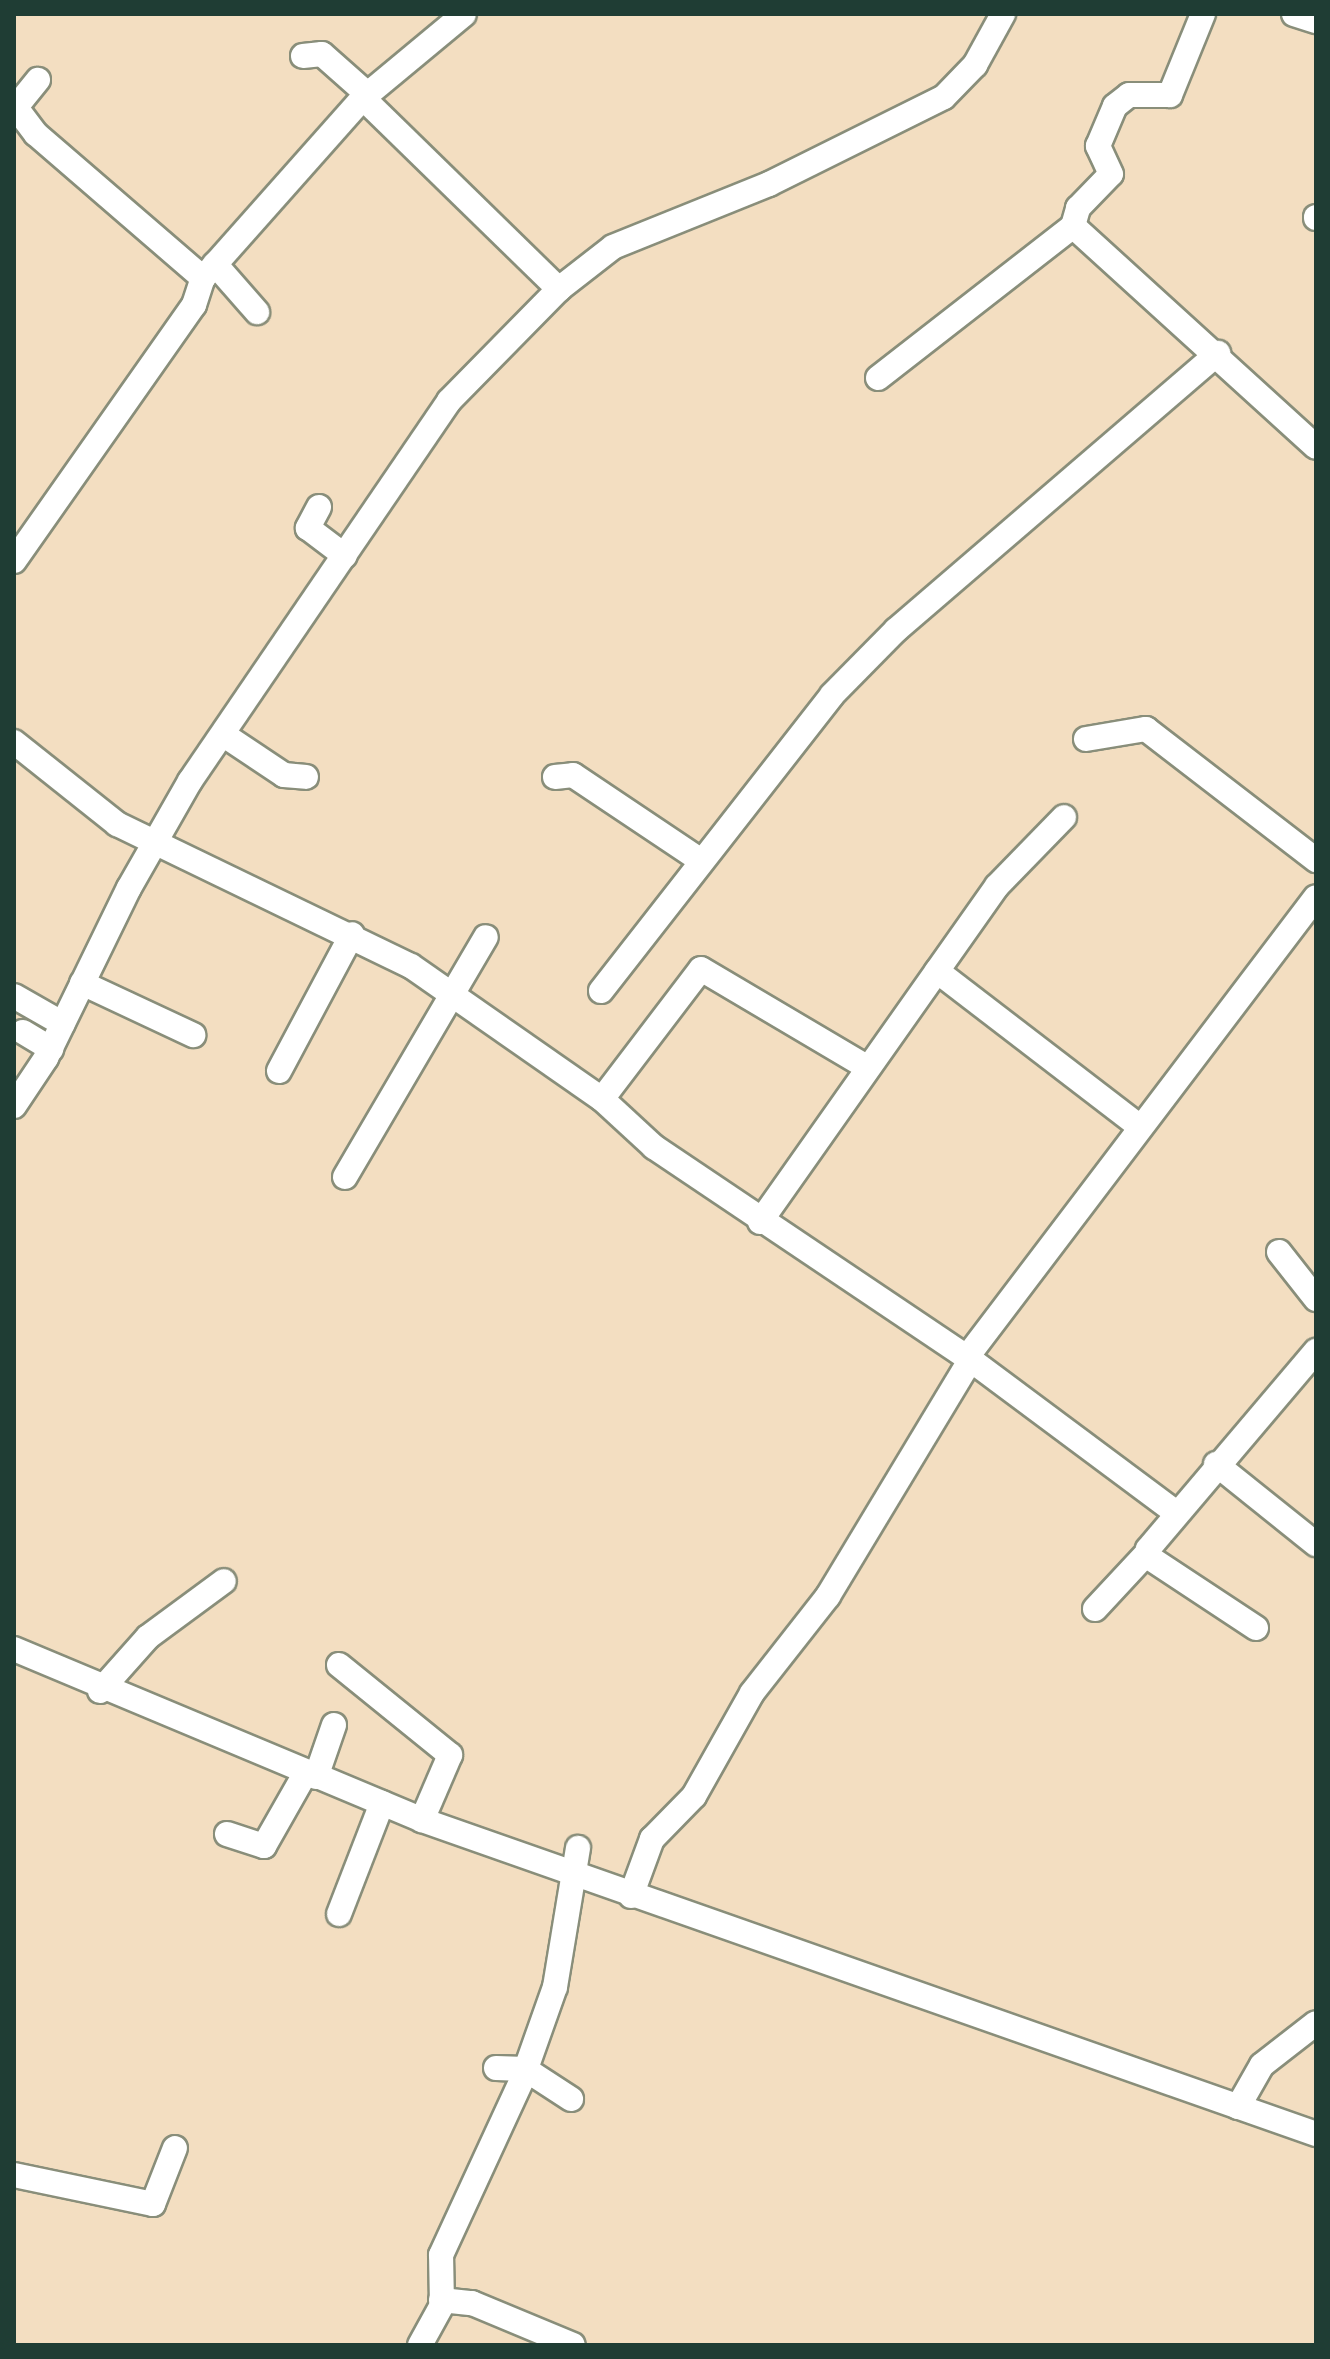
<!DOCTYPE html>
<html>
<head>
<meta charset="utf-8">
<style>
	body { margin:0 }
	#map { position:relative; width:1330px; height:2359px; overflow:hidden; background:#f3dec1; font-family:Alegreya,serif }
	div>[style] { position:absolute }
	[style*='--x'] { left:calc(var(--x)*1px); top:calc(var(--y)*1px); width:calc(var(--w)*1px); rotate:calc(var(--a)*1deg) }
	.roads { filter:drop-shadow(2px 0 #898e7a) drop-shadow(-2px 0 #898e7a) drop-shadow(0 2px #898e7a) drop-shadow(0 -2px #898e7a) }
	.minor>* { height:24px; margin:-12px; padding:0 12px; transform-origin:12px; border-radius:12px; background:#fff }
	span { translate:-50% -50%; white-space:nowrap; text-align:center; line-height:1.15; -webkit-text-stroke:6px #fbf7ec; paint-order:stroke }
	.frame { position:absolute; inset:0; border:16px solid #1f3d34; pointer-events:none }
</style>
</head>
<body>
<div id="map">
	<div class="roads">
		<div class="minor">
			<div style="--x:1294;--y:14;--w:23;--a:18"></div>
			<div style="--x:303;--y:56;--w:19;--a:-6"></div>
			<div style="--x:322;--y:54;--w:60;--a:41.6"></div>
			<div style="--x:363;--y:98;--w:274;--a:44.3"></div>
			<div style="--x:14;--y:105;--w:36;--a:53"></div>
			<div style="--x:36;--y:134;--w:221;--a:40.8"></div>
			<div style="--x:16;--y:107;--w:35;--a:-51"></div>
			<div style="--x:1316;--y:218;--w:1;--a:-90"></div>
			<div style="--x:1073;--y:226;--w:328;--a:42.3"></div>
			<div style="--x:215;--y:264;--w:64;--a:48.8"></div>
			<div style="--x:878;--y:378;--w:247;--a:-37.9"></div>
			<div style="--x:1073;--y:226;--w:19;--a:-74"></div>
			<div style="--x:1078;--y:208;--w:47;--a:-45.9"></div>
			<div style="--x:1111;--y:174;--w:31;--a:-115"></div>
			<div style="--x:1098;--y:146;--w:43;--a:-67"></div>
			<div style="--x:1115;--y:106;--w:18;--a:-38"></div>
			<div style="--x:1129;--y:95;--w:41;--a:0"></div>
			<div style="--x:1170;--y:95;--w:87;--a:-67.8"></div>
			<div style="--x:319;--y:507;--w:24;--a:118"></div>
			<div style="--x:308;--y:528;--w:46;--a:37.1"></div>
			<div style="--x:14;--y:561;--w:313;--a:-54.9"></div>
			<div style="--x:194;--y:305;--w:28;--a:-72"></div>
			<div style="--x:203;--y:278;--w:241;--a:-48.4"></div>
			<div style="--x:363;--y:98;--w:131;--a:-39.7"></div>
			<div style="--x:224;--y:735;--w:72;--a:33.7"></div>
			<div style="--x:284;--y:775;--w:22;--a:5"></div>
			<div style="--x:1086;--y:739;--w:61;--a:-9.5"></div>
			<div style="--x:1146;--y:729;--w:215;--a:37.6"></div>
			<div style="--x:14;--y:742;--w:132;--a:38.5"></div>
			<div style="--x:117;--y:824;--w:326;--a:25.8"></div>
			<div style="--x:411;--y:966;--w:233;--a:34.9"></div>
			<div style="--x:602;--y:1099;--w:71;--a:42.7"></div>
			<div style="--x:654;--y:1147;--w:377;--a:33.9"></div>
			<div style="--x:967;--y:1357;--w:259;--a:36.7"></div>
			<div style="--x:555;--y:777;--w:18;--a:-6"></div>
			<div style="--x:573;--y:775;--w:153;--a:33.8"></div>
			<div style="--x:937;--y:971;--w:256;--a:37.5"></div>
			<div style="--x:82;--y:983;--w:123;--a:25.1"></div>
			<div style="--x:601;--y:991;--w:375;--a:-52"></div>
			<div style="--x:832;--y:695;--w:91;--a:-45.4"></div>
			<div style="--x:896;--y:630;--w:425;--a:-40.7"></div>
			<div style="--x:14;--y:996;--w:56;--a:29.7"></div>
			<div style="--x:23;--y:1032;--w:33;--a:31"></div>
			<div style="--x:279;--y:1071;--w:155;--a:-61.9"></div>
			<div style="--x:602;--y:1099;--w:163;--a:-52.7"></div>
			<div style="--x:701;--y:969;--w:193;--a:30.6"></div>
			<div style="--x:14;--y:1106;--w:58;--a:-56.3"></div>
			<div style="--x:46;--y:1058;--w:189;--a:-64"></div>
			<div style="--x:129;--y:888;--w:123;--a:-60.3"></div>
			<div style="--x:190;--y:781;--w:460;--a:-55.7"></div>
			<div style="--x:449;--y:401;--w:157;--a:-45.5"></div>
			<div style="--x:559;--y:289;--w:68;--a:-37.9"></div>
			<div style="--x:613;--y:247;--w:168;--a:-22"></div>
			<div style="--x:769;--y:184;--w:195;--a:-26.4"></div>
			<div style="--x:944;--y:97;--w:45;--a:-45.9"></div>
			<div style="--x:975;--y:65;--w:58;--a:-61.2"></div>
			<div style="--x:345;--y:1177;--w:278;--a:-59.6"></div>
			<div style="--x:760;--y:1222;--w:411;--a:-54.8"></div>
			<div style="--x:997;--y:886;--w:96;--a:-45.8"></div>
			<div style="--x:1279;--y:1252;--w:60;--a:51.8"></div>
			<div style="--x:967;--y:1357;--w:577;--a:-52.81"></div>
			<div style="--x:1216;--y:1464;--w:128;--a:38.7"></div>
			<div style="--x:1095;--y:1609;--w:76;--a:-47.1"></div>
			<div style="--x:1256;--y:1628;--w:127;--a:-146.6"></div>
			<div style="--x:1150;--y:1558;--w:9;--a:-103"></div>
			<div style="--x:1148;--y:1549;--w:260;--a:-49.7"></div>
			<div style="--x:14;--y:1649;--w:442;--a:22.7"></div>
			<div style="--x:422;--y:1820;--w:948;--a:19.35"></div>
			<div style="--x:339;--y:1665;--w:143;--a:39"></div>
			<div style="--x:450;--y:1755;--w:71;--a:113.3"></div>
			<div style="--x:100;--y:1691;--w:72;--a:-48.4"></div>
			<div style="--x:148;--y:1637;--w:94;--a:-36.4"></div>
			<div style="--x:316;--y:1777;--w:55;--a:-70.9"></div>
			<div style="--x:227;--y:1834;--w:39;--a:18"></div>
			<div style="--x:264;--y:1846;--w:85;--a:-60.4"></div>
			<div style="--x:631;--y:1896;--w:61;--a:-69.8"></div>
			<div style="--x:652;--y:1839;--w:60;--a:-45.7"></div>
			<div style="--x:694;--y:1796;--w:118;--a:-60.6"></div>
			<div style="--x:752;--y:1693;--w:123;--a:-51.9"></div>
			<div style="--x:828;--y:1596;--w:275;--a:-58.9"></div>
			<div style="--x:339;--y:1914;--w:119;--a:-68.8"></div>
			<div style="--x:496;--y:2068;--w:29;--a:2"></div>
			<div style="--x:525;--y:2069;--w:55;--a:33.1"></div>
			<div style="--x:1238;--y:2107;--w:48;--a:-60.3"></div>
			<div style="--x:1262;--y:2065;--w:68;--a:-37.9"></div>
			<div style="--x:14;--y:2175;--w:142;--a:11.8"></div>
			<div style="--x:153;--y:2204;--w:60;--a:-68.6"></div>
			<div style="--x:441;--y:2300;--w:31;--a:6"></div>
			<div style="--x:472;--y:2303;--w:109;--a:22.6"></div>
			<div style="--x:420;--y:2345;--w:46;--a:-61.2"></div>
			<div style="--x:442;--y:2305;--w:50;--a:-91.1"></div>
			<div style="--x:441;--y:2255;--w:193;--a:-65.2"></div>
			<div style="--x:522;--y:2080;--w:99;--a:-70.5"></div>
			<div style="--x:555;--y:1987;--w:141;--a:-80.6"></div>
		</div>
	</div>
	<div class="frame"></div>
</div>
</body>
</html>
